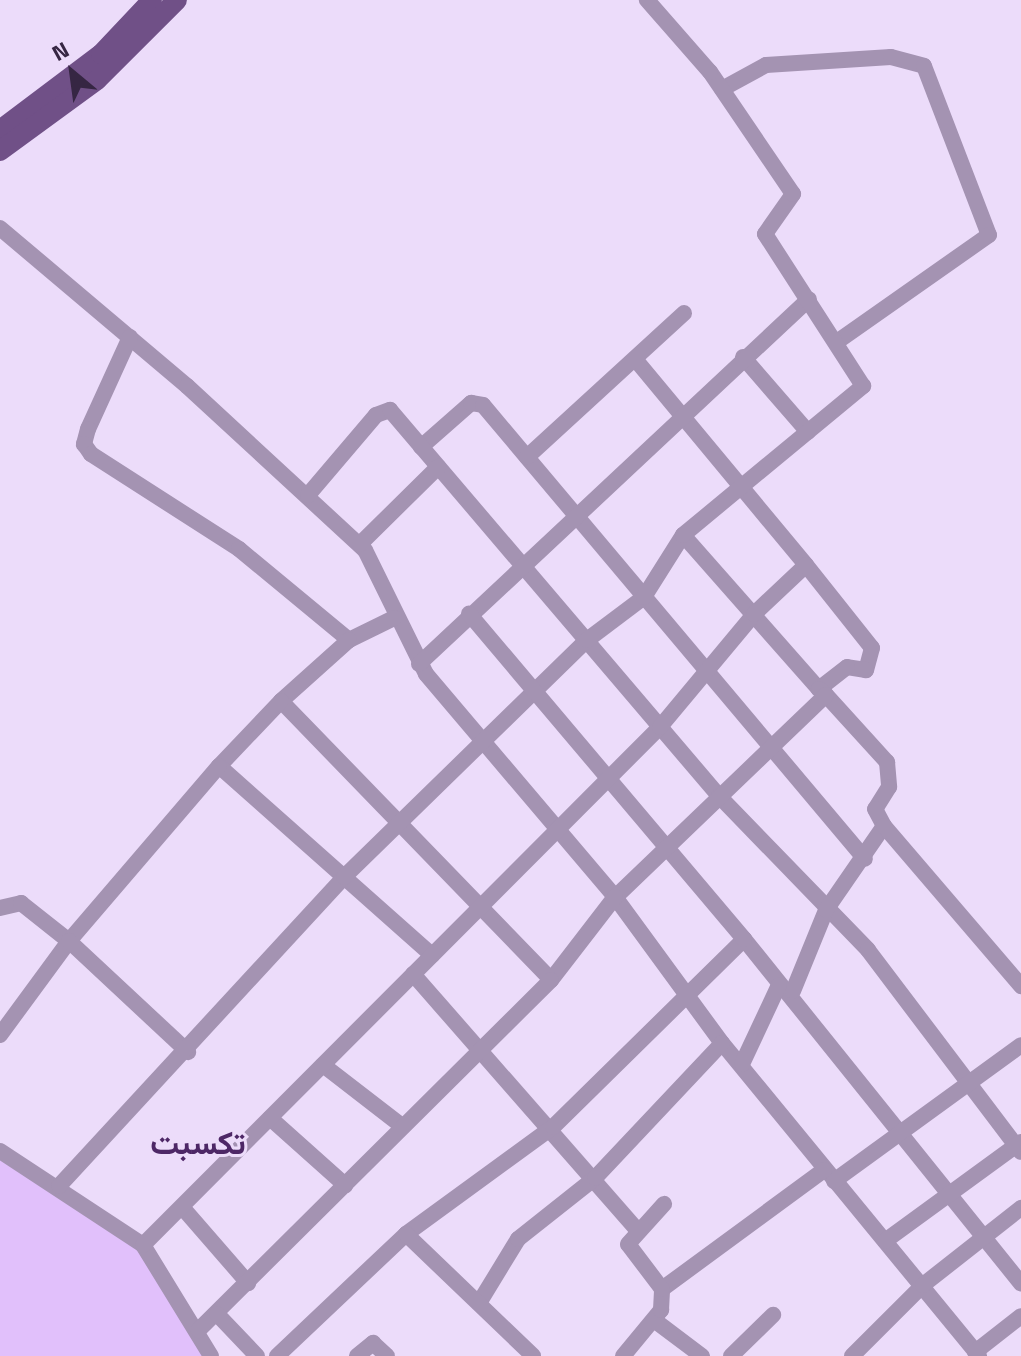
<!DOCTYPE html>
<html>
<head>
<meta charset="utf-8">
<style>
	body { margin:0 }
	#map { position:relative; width:1021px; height:1356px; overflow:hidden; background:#ecdcfa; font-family:"Titillium Web",Vazirmatn,sans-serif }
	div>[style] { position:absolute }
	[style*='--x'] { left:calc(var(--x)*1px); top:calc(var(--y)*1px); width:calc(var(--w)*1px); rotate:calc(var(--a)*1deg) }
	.green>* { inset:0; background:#e1c0fb }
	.minor>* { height:16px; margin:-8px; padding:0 8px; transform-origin:8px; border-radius:8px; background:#a493b2 }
	.major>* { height:20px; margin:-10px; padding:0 10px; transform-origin:10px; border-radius:10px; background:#705087 }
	span { translate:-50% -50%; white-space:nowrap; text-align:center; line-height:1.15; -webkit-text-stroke:6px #ecdcfa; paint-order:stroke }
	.neighbourhood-label { font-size:32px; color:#4d2766; font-weight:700 }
	.north { position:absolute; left:32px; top:32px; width:80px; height:80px; -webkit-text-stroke:6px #ecdcfa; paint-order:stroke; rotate:331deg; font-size:22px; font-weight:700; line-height:32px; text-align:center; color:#362643 }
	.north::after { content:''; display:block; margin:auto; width:28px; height:36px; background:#362643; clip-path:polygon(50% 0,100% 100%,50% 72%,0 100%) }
</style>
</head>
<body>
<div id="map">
	<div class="green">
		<div style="clip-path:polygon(0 1156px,133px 1240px,205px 1356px,0 1356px)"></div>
	</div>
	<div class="minor">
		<div style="--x:722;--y:89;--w:50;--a:-28.6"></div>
		<div style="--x:766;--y:65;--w:125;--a:-3.7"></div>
		<div style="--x:891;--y:57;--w:34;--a:15"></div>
		<div style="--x:924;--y:66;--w:181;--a:69"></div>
		<div style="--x:989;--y:235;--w:184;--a:144.9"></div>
		<div style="--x:0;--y:228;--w:245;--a:40.2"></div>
		<div style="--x:187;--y:386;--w:242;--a:42.7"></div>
		<div style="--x:365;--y:550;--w:138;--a:63.8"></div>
		<div style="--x:426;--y:674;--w:292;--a:49.7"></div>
		<div style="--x:615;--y:897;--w:181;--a:53.8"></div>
		<div style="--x:722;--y:1043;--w:405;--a:50.6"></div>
		<div style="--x:130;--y:337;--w:101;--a:114.5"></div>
		<div style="--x:88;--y:429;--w:16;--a:105"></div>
		<div style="--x:84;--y:444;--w:12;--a:55"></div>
		<div style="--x:91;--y:454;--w:176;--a:32.7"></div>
		<div style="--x:239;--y:549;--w:143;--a:39.6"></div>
		<div style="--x:743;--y:357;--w:99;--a:49.1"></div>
		<div style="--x:635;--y:359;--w:268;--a:50.3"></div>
		<div style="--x:421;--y:447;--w:67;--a:-41.3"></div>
		<div style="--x:471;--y:403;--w:12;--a:9"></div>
		<div style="--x:483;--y:405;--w:593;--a:49.92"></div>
		<div style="--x:527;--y:457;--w:213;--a:-42.5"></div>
		<div style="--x:308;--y:495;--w:105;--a:-49.6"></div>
		<div style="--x:376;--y:415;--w:15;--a:-20"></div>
		<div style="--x:390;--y:410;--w:507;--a:49.56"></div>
		<div style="--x:719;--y:796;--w:214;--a:45.9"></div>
		<div style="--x:868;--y:950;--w:253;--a:52.9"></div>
		<div style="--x:683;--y:535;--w:205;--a:48.6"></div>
		<div style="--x:360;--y:544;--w:110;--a:-44.6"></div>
		<div style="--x:394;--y:618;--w:50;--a:153.9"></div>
		<div style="--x:349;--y:640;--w:91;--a:138.1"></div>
		<div style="--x:281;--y:701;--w:388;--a:45.9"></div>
		<div style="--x:419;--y:664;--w:534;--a:-43.1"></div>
		<div style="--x:826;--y:695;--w:91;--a:47.7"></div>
		<div style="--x:887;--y:762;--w:25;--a:85"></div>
		<div style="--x:889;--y:787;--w:26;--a:122"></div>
		<div style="--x:875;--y:809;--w:19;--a:62"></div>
		<div style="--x:281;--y:701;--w:90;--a:133.6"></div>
		<div style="--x:219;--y:766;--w:285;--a:41.6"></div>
		<div style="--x:0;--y:908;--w:22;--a:-13"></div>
		<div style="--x:21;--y:903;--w:61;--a:38.4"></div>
		<div style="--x:69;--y:941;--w:230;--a:-49.4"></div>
		<div style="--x:744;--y:939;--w:442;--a:51.2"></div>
		<div style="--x:413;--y:974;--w:339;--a:48.8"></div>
		<div style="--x:793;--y:991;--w:87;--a:-67.8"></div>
		<div style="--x:826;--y:910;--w:102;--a:-55.4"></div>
		<div style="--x:884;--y:826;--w:211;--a:49.4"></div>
		<div style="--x:0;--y:1035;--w:117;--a:-53.7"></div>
		<div style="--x:69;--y:941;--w:163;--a:43"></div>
		<div style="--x:742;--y:1064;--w:87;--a:-64.9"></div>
		<div style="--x:323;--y:1065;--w:100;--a:37.7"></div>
		<div style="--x:270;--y:1118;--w:101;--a:41.8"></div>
		<div style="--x:0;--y:1151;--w:171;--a:33.3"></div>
		<div style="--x:143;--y:1245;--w:130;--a:58.5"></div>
		<div style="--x:834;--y:1181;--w:231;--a:-36"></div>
		<div style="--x:59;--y:1186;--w:420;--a:-47.3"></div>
		<div style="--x:344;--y:877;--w:339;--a:-44.3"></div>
		<div style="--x:587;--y:640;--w:71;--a:-37"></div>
		<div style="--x:644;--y:597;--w:73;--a:-57.8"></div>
		<div style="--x:683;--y:535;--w:234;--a:-39.6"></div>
		<div style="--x:863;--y:386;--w:181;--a:-122.8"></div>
		<div style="--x:765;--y:234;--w:49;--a:-55"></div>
		<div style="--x:793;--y:194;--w:148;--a:-124.2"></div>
		<div style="--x:710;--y:72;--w:96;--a:-131.2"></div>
		<div style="--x:182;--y:1207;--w:101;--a:49"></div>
		<div style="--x:406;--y:1234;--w:182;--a:-36.1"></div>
		<div style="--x:553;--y:1127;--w:268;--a:-44.5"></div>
		<div style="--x:744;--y:939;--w:426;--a:-130.2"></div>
		<div style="--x:885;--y:1241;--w:168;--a:-36.1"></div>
		<div style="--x:143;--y:1245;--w:732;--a:-45.06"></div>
		<div style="--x:660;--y:727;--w:147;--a:-50.2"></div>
		<div style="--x:754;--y:614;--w:71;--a:-43.3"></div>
		<div style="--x:806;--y:565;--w:106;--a:51.5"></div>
		<div style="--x:872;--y:648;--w:23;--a:105"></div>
		<div style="--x:866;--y:670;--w:19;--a:-171"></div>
		<div style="--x:847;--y:667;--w:36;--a:142"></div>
		<div style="--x:819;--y:689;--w:9;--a:41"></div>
		<div style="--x:826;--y:695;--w:292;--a:136.2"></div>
		<div style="--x:615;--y:897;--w:105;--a:127.6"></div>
		<div style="--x:551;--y:980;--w:497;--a:135.2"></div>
		<div style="--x:662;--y:1289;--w:201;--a:-36.3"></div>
		<div style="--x:479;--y:1303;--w:75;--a:-58.6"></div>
		<div style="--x:518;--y:1239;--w:98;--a:-38.4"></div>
		<div style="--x:595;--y:1178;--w:185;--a:-46.7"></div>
		<div style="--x:217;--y:1314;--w:58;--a:46.4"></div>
		<div style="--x:654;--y:1320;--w:60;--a:36.9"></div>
		<div style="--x:975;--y:1352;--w:58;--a:-38"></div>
		<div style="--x:277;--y:1356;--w:178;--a:-43.4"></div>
		<div style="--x:406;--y:1234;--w:176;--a:43.8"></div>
		<div style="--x:357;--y:1356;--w:21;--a:-39"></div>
		<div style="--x:373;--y:1343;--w:19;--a:43"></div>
		<div style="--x:623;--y:1356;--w:60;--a:-50.4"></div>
		<div style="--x:661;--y:1310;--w:21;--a:-87"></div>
		<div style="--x:662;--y:1289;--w:56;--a:-127.1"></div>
		<div style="--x:628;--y:1244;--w:54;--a:-48"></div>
		<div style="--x:731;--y:1356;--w:59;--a:-44.3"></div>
		<div style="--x:852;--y:1356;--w:100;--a:-45"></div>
		<div style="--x:923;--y:1285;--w:125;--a:-38.2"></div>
	</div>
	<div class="major">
		<div style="--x:0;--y:130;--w:126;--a:-37"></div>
		<div style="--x:101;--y:54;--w:74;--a:-46.6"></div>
		<div style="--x:0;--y:151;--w:120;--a:-36.2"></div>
		<div style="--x:97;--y:80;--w:113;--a:-45"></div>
	</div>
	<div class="neighbourhood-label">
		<span style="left:198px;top:1142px">تكسبت</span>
	</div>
	<div class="north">N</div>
</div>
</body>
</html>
